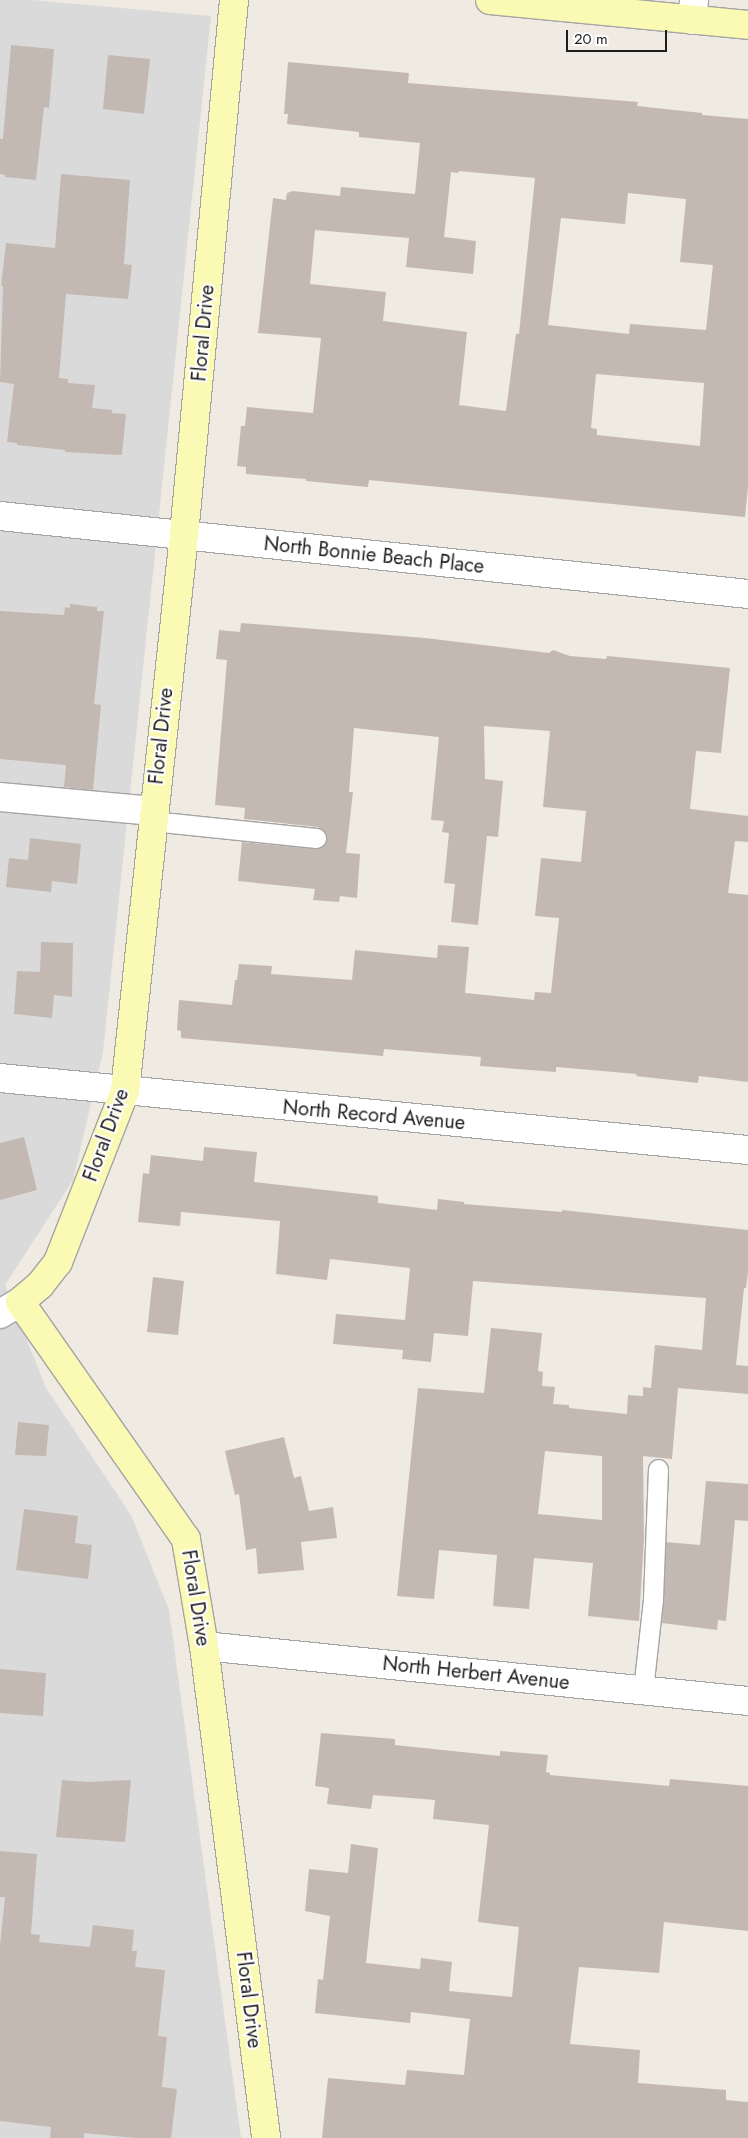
<!DOCTYPE html>
<html>
<head>
<meta charset="utf-8">
<style>
	body { margin:0 }
	#map { position:relative; width:748px; height:2138px; overflow:hidden; background:#efeae2; font-family:Jost,sans-serif }
	div>[style] { position:absolute }
	[style*='--x'] { left:calc(var(--x)*1px); top:calc(var(--y)*1px); width:calc(var(--w)*1px); rotate:calc(var(--a)*1deg) }
	.residential>* { inset:0; background:#dbdada }
	.building>* { inset:0; background:#c3b9b2 }
	.roads { filter:drop-shadow(1px 0 #a4a4a4) drop-shadow(-1px 0 #a4a4a4) drop-shadow(0 1px #a4a4a4) drop-shadow(0 -1px #a4a4a4) }
	.lane>* { height:19px; margin:-9.5px; padding:0 9.5px; transform-origin:9.5px; border-radius:9.5px; background:#fff }
	.street>* { height:28px; margin:-14px; padding:0 14px; transform-origin:14px; border-radius:14px; background:#fff }
	.secondary>* { height:28px; margin:-14px; padding:0 14px; transform-origin:14px; border-radius:14px; background:#fbfab4 }
	span { translate:-50% -50%; white-space:nowrap; text-align:center; line-height:1.15; -webkit-text-stroke:4px #fff; paint-order:stroke }
	.street-label { font-size:20px; color:#1d1d1d }
	.scale { position:absolute; left:566px; top:30px; width:101px; height:22px; box-sizing:border-box; border:2px solid #1d1d1d; border-top:0; padding-left:6px; font-size:15px; line-height:18px; white-space:nowrap; color:#1d1d1d; -webkit-text-stroke:4px #fff; paint-order:stroke }
</style>
</head>
<body>
<div id="map">
	<div class="residential">
		<div style="clip-path:polygon(0 0,32px 0,211px 16px,103px 1052px,73px 1180px,5px 1285px,46px 1388px,131px 1515px,169px 1610px,241px 2138px,0 2138px)"></div>
	</div>
	<div class="building">
		<div style="clip-path:polygon(11px 45px,54px 49px,49px 108px,44px 107px,36px 180px,5px 177px,5px 175px,0 174px,0 139px,3px 139px)"></div>
		<div style="clip-path:polygon(108px 55px,150px 59px,144px 114px,103px 109px)"></div>
		<div style="clip-path:polygon(evenodd,288px 62px,409px 73px,408px 83px,638px 102px,637px 106px,702px 113px,702px 115px,748px 119px,748px 486px,745px 517px,369px 480px,368px 487px,306px 481px,306px 479px,246px 474px,246px 467px,237px 466px,241px 426px,245px 426px,247px 407px,313px 413px,321px 338px,258px 333px,273px 198px,286px 200px,287px 193px,293px 191px,340px 196px,341px 187px,415px 194px,420px 143px,359px 137px,359px 132px,287px 124px,288px 114px,284px 114px,288px 62px,459px 171px,535px 178px,519px 334px,516px 334px,506px 411px,459px 405px,467px 332px,383px 321px,386px 292px,310px 284px,315px 230px,409px 238px,406px 267px,473px 274px,476px 241px,444px 237px,451px 172px,458px 173px,459px 171px,288px 62px,628px 193px,686px 199px,680px 262px,713px 265px,706px 330px,630px 324px,629px 334px,548px 325px,561px 218px,625px 224px,628px 193px,288px 62px,596px 374px,704px 383px,700px 446px,597px 435px,597px 429px,591px 428px,596px 374px)"></div>
		<div style="clip-path:polygon(61px 174px,130px 180px,124px 264px,132px 265px,128px 299px,66px 294px,59px 378px,68px 379px,68px 383px,95px 385px,92px 408px,112px 410px,112px 413px,126px 414px,122px 455px,65px 452px,65px 450px,17px 445px,17px 443px,7px 442px,14px 384px,0 382px,3px 286px,1px 286px,6px 243px,55px 248px)"></div>
		<div style="clip-path:polygon(70px 604px,97px 607px,97px 611px,104px 611px,94px 704px,101px 705px,93px 790px,64px 787px,66px 765px,0 759px,0 611px,64px 615px,65px 607px,70px 608px)"></div>
		<div style="clip-path:polygon(241px 623px,425px 638px,549px 653px,553px 650px,570px 656px,606px 659px,607px 656px,730px 668px,721px 753px,696px 751px,690px 809px,748px 816px,748px 842px,735px 841px,728px 893px,748px 895px,748px 1082px,699px 1076px,698px 1083px,636px 1076px,637px 1074px,556px 1067px,556px 1072px,480px 1066px,481px 1057px,384px 1049px,383px 1056px,181px 1038px,181px 1031px,177px 1030px,179px 1000px,232px 1005px,235px 980px,237px 980px,239px 964px,272px 966px,271px 974px,352px 980px,355px 950px,437px 958px,438px 945px,469px 947px,465px 993px,534px 1000px,535px 992px,551px 993px,559px 918px,535px 916px,541px 858px,581px 862px,586px 811px,543px 807px,550px 731px,484px 726px,485px 779px,503px 781px,498px 837px,487px 836px,478px 925px,451px 922px,455px 884px,444px 883px,449px 833px,442px 832px,444px 821px,431px 820px,439px 737px,354px 728px,349px 792px,353px 792px,346px 853px,360px 854px,357px 898px,340px 896px,339px 902px,313px 900px,315px 889px,238px 881px,242px 842px,315px 849px,325px 845px,327px 839px,326px 833px,318px 827px,244px 819px,245px 808px,215px 805px,227px 660px,216px 659px,219px 630px,240px 632px)"></div>
		<div style="clip-path:polygon(30px 838px,81px 844px,77px 884px,52px 881px,51px 892px,6px 887px,9px 858px,28px 860px)"></div>
		<div style="clip-path:polygon(41px 942px,73px 943px,72px 997px,54px 995px,52px 1018px,14px 1014px,17px 971px,40px 972px)"></div>
		<div style="clip-path:polygon(24px 1137px,37px 1190px,0 1200px,0 1143px)"></div>
		<div style="clip-path:polygon(evenodd,204px 1147px,257px 1152px,254px 1182px,378px 1196px,378px 1203px,437px 1210px,438px 1199px,464px 1202px,464px 1204px,562px 1212px,562px 1210px,748px 1230px,748px 1272px,746px 1288px,744px 1288px,736px 1365px,748px 1366px,748px 1394px,678px 1388px,672px 1459px,643px 1456px,644px 1539px,639px 1621px,588px 1616px,593px 1563px,534px 1558px,529px 1609px,493px 1606px,497px 1555px,439px 1550px,434px 1599px,397px 1596px,418px 1388px,484px 1393px,491px 1328px,542px 1333px,538px 1371px,543px 1372px,542px 1386px,555px 1387px,553px 1404px,569px 1405px,569px 1408px,627px 1414px,628px 1395px,643px 1396px,643px 1387px,651px 1388px,655px 1345px,702px 1350px,706px 1298px,473px 1281px,468px 1336px,434px 1333px,431px 1362px,402px 1359px,403px 1350px,333px 1344px,336px 1314px,405px 1320px,410px 1268px,330px 1259px,327px 1280px,276px 1274px,280px 1221px,181px 1212px,180px 1226px,138px 1222px,143px 1173px,149px 1174px,151px 1155px,203px 1161px,204px 1147px,545px 1451px,602px 1456px,602px 1520px,538px 1514px,545px 1451px)"></div>
		<div style="clip-path:polygon(153px 1277px,184px 1281px,178px 1335px,147px 1332px)"></div>
		<div style="clip-path:polygon(18px 1422px,49px 1425px,46px 1456px,15px 1455px)"></div>
		<div style="clip-path:polygon(284px 1437px,294px 1478px,301px 1476px,309px 1511px,333px 1507px,337px 1538px,301px 1542px,304px 1570px,258px 1574px,256px 1548px,246px 1550px,239px 1494px,235px 1495px,225px 1451px)"></div>
		<div style="clip-path:polygon(706px 1481px,748px 1484px,748px 1521px,735px 1520px,726px 1621px,718px 1620px,717px 1630px,662px 1623px,666px 1542px,700px 1545px)"></div>
		<div style="clip-path:polygon(24px 1509px,78px 1516px,75px 1543px,92px 1545px,88px 1579px,16px 1570px)"></div>
		<div style="clip-path:polygon(0 1669px,46px 1673px,43px 1716px,0 1713px)"></div>
		<div style="clip-path:polygon(321px 1733px,395px 1739px,395px 1745px,500px 1756px,500px 1751px,548px 1755px,546px 1772px,550px 1773px,550px 1775px,669px 1786px,670px 1779px,748px 1786px,748px 1931px,664px 1922px,659px 1973px,579px 1967px,570px 2044px,640px 2050px,638px 2083px,726px 2090px,726px 2100px,748px 2102px,748px 2138px,322px 2138px,328px 2078px,405px 2085px,407px 2070px,464px 2075px,470px 2019px,411px 2012px,410px 2023px,315px 2013px,318px 1979px,323px 1980px,330px 1916px,305px 1911px,309px 1869px,348px 1873px,351px 1844px,378px 1848px,366px 1963px,420px 1969px,421px 1958px,452px 1962px,449px 1991px,512px 1997px,519px 1927px,478px 1922px,489px 1825px,433px 1819px,435px 1800px,373px 1795px,371px 1809px,327px 1804px,329px 1788px,315px 1786px)"></div>
		<div style="clip-path:polygon(62px 1780px,87px 1782px,131px 1780px,125px 1842px,56px 1837px)"></div>
		<div style="clip-path:polygon(0 1851px,37px 1854px,31px 1934px,40px 1935px,39px 1942px,90px 1947px,93px 1925px,134px 1930px,132px 1951px,137px 1951px,135px 1967px,165px 1970px,158px 2036px,167px 2037px,162px 2087px,177px 2089px,171px 2138px,135px 2138px,84px 2133px,84px 2138px,50px 2138px,51px 2127px,0 2121px,0 1945px,5px 1897px,0 1897px)"></div>
	</div>
	<div class="roads">
		<div class="lane">
			<div style="--x:152;--y:821;--w:165;--a:5.9"></div>
			<div style="--x:643;--y:1690;--w:92;--a:-83.7"></div>
			<div style="--x:653;--y:1599;--w:130;--a:-87.8"></div>
		</div>
		<div class="street">
			<div style="--x:692;--y:20;--w:20;--a:-84"></div>
			<div style="--x:0;--y:516;--w:752;--a:5.95"></div>
			<div style="--x:0;--y:797;--w:154;--a:5.2"></div>
			<div style="--x:0;--y:1078;--w:751;--a:5.5"></div>
			<div style="--x:0;--y:1314;--w:23;--a:-31"></div>
			<div style="--x:204;--y:1646;--w:547;--a:5.77"></div>
		</div>
		<div class="secondary">
			<div style="--x:234;--y:0;--w:537;--a:95.34"></div>
			<div style="--x:184;--y:535;--w:559;--a:96.06"></div>
			<div style="--x:125;--y:1091;--w:184;--a:111.4"></div>
			<div style="--x:58;--y:1262;--w:29;--a:128"></div>
			<div style="--x:40;--y:1285;--w:26;--a:140"></div>
			<div style="--x:20;--y:1302;--w:289;--a:55"></div>
			<div style="--x:186;--y:1539;--w:109;--a:80.5"></div>
			<div style="--x:204;--y:1646;--w:496;--a:82.8"></div>
			<div style="--x:490;--y:0;--w:259;--a:5.5"></div>
		</div>
	</div>
	<div class="street-label">
		<span style="left:203px;top:333px;rotate:-85deg">Floral Drive</span>
		<span style="left:374px;top:555px;rotate:6deg">North Bonnie Beach Place</span>
		<span style="left:161px;top:736px;rotate:-84deg">Floral Drive</span>
		<span style="left:374px;top:1115px;rotate:5deg">North Record Avenue</span>
		<span style="left:106px;top:1135px;rotate:-70deg">Floral Drive</span>
		<span style="left:196px;top:1598px;rotate:81deg">Floral Drive</span>
		<span style="left:476px;top:1673px;rotate:6deg">North Herbert Avenue</span>
		<span style="left:249px;top:2000px;rotate:83deg">Floral Drive</span>
	</div>
	<div class="scale">20 m</div>
</div>
</body>
</html>
